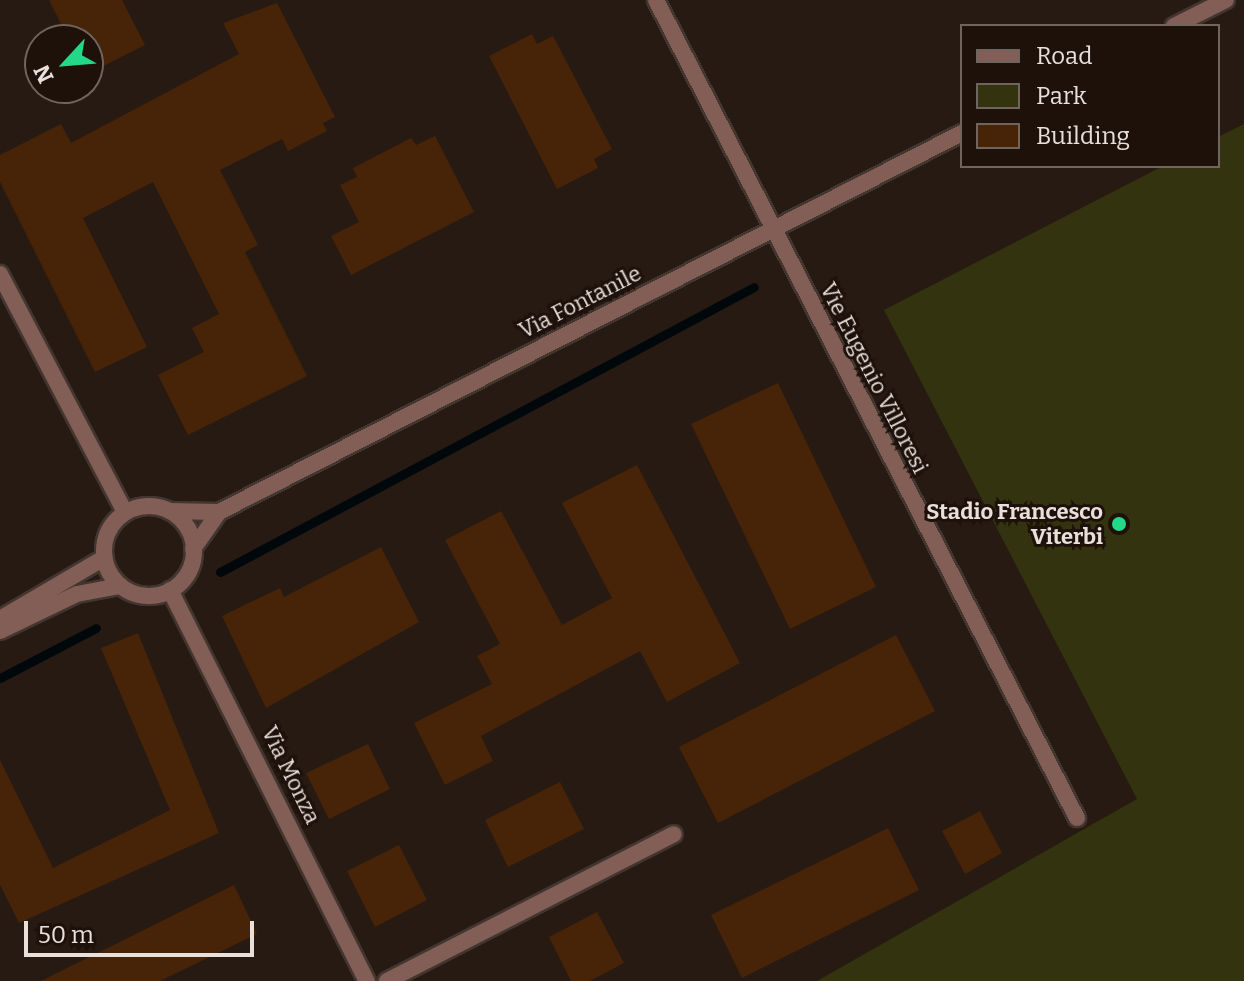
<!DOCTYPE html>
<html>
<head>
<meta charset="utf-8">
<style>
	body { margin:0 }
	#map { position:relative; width:1244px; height:981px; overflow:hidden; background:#271a13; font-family:Bitter,serif }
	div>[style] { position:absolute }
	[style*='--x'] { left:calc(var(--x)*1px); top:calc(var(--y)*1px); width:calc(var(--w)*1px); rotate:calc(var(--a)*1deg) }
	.green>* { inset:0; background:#33330f }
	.stream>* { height:9px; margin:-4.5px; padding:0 4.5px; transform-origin:4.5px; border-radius:4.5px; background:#00080b }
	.building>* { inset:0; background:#472308 }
	.roads { filter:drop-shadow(2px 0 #42362f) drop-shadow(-2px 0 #42362f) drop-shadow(0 2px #42362f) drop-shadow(0 -2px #42362f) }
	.minor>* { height:16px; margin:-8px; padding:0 8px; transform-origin:8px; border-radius:8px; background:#835e57 }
	.tertiary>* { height:16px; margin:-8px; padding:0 8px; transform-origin:8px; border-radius:8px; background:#835e57 }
	.tertiary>.ring { margin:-8px; padding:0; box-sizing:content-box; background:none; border:16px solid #835e57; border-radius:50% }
	.dots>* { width:22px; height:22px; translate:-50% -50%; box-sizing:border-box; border:4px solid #1d110a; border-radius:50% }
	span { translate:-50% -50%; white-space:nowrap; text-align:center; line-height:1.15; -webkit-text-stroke:6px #1d110a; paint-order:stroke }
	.street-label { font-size:22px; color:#e9e0db }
	.poi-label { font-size:22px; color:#e9e0db; font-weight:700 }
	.right { translate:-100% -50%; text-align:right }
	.legend { position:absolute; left:960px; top:24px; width:260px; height:144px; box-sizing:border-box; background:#1d110a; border:2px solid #6f645e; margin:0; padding:10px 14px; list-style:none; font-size:24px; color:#e9e0db }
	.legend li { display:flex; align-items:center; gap:16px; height:40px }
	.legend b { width:40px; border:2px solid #6f645e }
	.north { position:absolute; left:24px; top:24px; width:80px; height:80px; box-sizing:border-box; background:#1d110a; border:2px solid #6f645e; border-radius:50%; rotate:244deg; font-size:22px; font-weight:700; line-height:32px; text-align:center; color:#e9e0db }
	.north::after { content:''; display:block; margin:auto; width:28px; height:36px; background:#23d886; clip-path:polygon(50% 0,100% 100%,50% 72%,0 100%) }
	.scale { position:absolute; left:24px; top:921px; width:230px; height:36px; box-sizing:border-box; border:4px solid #e9e0db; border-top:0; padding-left:10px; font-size:24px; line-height:28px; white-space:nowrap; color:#e9e0db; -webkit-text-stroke:6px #1d110a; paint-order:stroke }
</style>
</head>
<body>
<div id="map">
	<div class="green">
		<div style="clip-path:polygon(1244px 124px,1244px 981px,817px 981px,1137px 799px,884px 310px,1163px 166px,1218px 166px,1218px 137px)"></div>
	</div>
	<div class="stream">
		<div style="--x:220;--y:572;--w:605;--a:-28.09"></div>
		<div style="--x:0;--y:678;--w:108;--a:-27.5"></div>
	</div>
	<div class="building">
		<div style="clip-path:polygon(49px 0,122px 0,145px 45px,88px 74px,88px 40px,69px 40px)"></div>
		<div style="clip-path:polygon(277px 3px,335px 117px,323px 123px,327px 131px,288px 151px,282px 139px,220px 170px,258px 245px,245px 252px,307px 376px,188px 435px,158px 375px,204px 352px,192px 328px,219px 314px,153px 182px,83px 218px,147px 347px,95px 372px,0 182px,0 155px,61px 124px,71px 143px,239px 54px,223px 23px)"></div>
		<div style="clip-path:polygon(532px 34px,537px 44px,553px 36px,612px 149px,594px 159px,598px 168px,557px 189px,489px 56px)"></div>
		<div style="clip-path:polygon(435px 136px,474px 212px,351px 275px,331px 236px,359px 222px,340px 185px,357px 177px,353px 168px,411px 138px,416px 145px)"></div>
		<div style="clip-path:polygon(778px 383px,876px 587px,790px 629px,691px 424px)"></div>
		<div style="clip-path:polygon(637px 465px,740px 663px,667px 702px,640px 651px,481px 736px,493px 761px,445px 785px,414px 723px,492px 684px,477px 656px,500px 644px,445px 540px,501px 511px,562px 625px,612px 598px,562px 503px)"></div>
		<div style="clip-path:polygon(381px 547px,419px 622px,266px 708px,222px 616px,280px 588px,284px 597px)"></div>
		<div style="clip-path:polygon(138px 633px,219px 833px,19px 923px,0 885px,0 760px,53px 868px,170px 810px,101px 648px)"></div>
		<div style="clip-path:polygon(896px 635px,935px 711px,718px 823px,679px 747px)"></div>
		<div style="clip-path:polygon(368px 744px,390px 789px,329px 819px,306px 773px)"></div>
		<div style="clip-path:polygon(560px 782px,584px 829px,508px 867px,485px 820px)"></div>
		<div style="clip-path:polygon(980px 811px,1002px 853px,965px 874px,942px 831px)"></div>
		<div style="clip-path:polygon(888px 828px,919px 890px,742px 978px,711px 915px)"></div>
		<div style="clip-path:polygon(399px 845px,427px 900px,375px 927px,347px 871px)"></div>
		<div style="clip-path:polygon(234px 885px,257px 934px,160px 981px,41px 981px)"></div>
		<div style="clip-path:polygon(597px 912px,624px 963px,590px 981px,571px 981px,549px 937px)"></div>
	</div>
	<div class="roads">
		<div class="minor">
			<div style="--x:656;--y:0;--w:920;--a:62.77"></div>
			<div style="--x:0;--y:274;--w:269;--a:62.3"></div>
			<div style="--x:170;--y:590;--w:438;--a:63.3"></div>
			<div style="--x:387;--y:981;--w:322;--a:-27.1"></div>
		</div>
		<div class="tertiary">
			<div style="--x:1174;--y:26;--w:58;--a:-26.6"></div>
			<div class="ring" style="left:104px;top:506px;width:74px;height:74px"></div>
			<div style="--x:169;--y:511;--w:50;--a:1.1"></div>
			<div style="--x:193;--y:549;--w:45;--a:-54.9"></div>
			<div style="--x:219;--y:512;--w:834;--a:-27.03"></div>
			<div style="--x:0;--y:619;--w:121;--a:-30.4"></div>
			<div style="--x:0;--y:631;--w:85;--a:-25.7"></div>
			<div style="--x:77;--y:594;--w:44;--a:-10.5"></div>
		</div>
	</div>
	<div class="dots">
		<div style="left:1119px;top:524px;background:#23d886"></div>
	</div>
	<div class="street-label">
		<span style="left:580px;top:302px;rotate:-27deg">Via Fontanile</span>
		<span style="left:874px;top:378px;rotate:63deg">Vie Eugenio Villoresi</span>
		<span style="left:291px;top:775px;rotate:64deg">Via Monza</span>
	</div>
	<div class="poi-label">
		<span class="right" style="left:1103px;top:524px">Stadio Francesco<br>Viterbi</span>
	</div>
	<ul class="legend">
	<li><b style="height:10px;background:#835e57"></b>Road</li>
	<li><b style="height:22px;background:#33330f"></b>Park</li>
	<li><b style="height:22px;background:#472308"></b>Building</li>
	</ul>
	<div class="north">N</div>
	<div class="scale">50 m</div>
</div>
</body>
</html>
